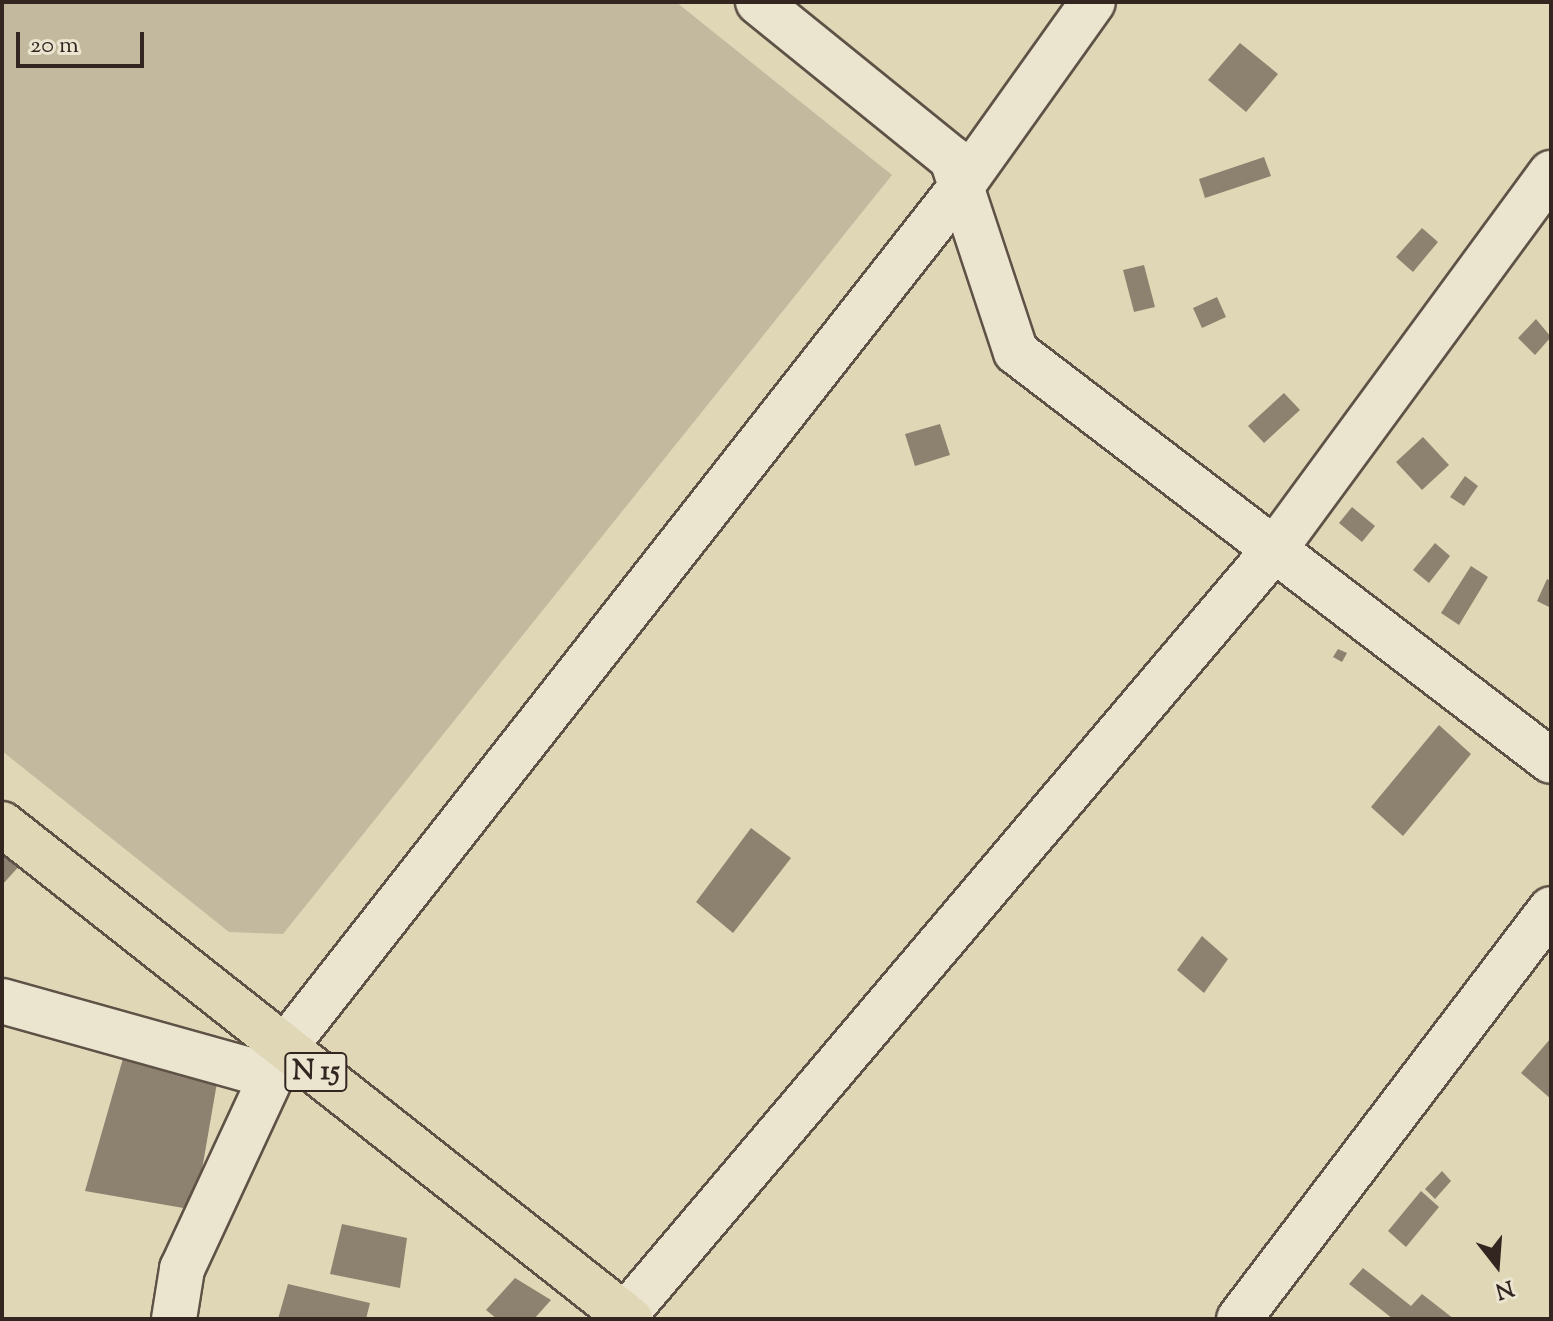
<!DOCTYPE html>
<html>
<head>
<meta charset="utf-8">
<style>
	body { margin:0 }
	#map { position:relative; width:1553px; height:1321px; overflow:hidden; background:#e0d7b7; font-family:"Sorts Mill Goudy",serif }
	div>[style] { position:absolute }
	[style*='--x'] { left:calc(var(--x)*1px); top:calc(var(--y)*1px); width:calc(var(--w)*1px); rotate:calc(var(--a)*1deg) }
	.green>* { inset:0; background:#c3b99e }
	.building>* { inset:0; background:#8d826f }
	.roads { filter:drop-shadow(2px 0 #5e5246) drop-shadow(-2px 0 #5e5246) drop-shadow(0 2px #5e5246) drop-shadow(0 -2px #5e5246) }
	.minor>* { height:44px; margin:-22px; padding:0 22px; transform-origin:22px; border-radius:22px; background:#ebe5d0 }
	.major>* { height:44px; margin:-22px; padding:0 22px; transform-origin:22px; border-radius:22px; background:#e0d7b7 }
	span { translate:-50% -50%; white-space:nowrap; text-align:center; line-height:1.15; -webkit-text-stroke:6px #ebe5d0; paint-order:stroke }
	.shield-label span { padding:2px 6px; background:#ebe5d0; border:2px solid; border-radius:6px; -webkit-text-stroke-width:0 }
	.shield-label { font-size:28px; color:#332621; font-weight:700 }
	.frame { position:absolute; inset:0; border:4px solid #332621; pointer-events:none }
	.north { position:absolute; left:1457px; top:1225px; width:80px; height:80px; -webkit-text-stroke:6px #ebe5d0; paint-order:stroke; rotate:163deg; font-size:22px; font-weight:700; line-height:32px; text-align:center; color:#332621 }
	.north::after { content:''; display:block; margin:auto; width:28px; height:36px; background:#332621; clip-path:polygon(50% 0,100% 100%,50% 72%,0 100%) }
	.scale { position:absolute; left:16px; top:32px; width:128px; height:36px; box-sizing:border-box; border:4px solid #332621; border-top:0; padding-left:10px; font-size:24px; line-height:28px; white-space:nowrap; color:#332621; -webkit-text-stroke:6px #ebe5d0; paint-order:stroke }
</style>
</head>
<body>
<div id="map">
	<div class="green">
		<div style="clip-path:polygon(2px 2px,676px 2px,892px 175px,283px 934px,229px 932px,2px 751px)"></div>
	</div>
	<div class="building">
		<div style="clip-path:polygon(1240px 43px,1278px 74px,1246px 112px,1208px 80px)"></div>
		<div style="clip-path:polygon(1264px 157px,1271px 176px,1205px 198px,1199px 179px)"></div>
		<div style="clip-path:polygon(1422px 228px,1438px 242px,1413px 272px,1396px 257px)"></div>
		<div style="clip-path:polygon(1144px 265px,1155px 307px,1134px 312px,1123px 270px)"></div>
		<div style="clip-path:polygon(1217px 297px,1226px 317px,1202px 328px,1193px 308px)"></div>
		<div style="clip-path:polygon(1536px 319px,1551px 337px,1535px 355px,1518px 338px)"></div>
		<div style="clip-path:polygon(1284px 393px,1300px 410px,1264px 443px,1248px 426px)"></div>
		<div style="clip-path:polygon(940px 424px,950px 455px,915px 466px,905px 434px)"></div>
		<div style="clip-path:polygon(1423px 437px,1449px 465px,1422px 490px,1396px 462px)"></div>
		<div style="clip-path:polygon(1465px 476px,1478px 486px,1464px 506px,1450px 497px)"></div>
		<div style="clip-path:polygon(1352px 507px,1375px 526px,1362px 542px,1339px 523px)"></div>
		<div style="clip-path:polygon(1435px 543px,1450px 556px,1429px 583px,1413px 570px)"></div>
		<div style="clip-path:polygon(1471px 566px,1488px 577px,1459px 625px,1441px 613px)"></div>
		<div style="clip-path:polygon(1547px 579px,1551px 581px,1551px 608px,1537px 601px)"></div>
		<div style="clip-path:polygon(1338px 649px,1347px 653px,1342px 662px,1333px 657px)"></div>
		<div style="clip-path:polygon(1439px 725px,1471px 754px,1403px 836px,1371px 807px)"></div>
		<div style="clip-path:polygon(751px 828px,791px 858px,733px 933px,696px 902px)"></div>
		<div style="clip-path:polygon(2px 854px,21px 864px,2px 885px)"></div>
		<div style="clip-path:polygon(1202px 936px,1228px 959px,1204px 993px,1177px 970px)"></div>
		<div style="clip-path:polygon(1551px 1038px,1551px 1099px,1521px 1073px)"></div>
		<div style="clip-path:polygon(126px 1048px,218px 1077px,195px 1210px,85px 1191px)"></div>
		<div style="clip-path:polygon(1442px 1171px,1451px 1181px,1435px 1199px,1425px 1189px)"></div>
		<div style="clip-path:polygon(1421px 1191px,1439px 1207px,1406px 1247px,1388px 1231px)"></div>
		<div style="clip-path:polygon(342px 1224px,407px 1238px,400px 1288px,330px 1274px)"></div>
		<div style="clip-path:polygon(1363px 1268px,1411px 1306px,1422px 1294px,1454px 1319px,1393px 1319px,1349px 1284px)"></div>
		<div style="clip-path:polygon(515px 1278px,551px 1300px,534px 1319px,497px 1319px,486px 1310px)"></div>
		<div style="clip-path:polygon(288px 1284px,370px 1303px,366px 1319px,278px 1319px)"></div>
	</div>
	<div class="roads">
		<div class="minor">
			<div style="--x:758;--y:2;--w:250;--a:39"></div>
			<div style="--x:952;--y:159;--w:203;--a:71.7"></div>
			<div style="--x:1016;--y:352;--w:673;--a:37.4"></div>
			<div style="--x:2;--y:1001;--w:279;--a:15.6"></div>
			<div style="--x:625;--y:1315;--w:1003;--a:-49.69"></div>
			<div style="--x:1274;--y:550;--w:468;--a:-53.7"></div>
			<div style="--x:174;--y:1319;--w:51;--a:-80.9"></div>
			<div style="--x:182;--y:1269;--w:245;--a:-65.1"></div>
			<div style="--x:285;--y:1047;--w:1094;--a:-51.83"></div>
			<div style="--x:961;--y:187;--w:227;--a:-54.5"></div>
			<div style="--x:1239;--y:1319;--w:515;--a:-52.73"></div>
		</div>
		<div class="major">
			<div style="--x:2;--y:824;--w:800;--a:38.25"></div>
		</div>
	</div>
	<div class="shield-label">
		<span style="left:316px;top:1072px">N 15</span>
	</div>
	<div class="frame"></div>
	<div class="north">N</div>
	<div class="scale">20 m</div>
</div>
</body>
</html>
